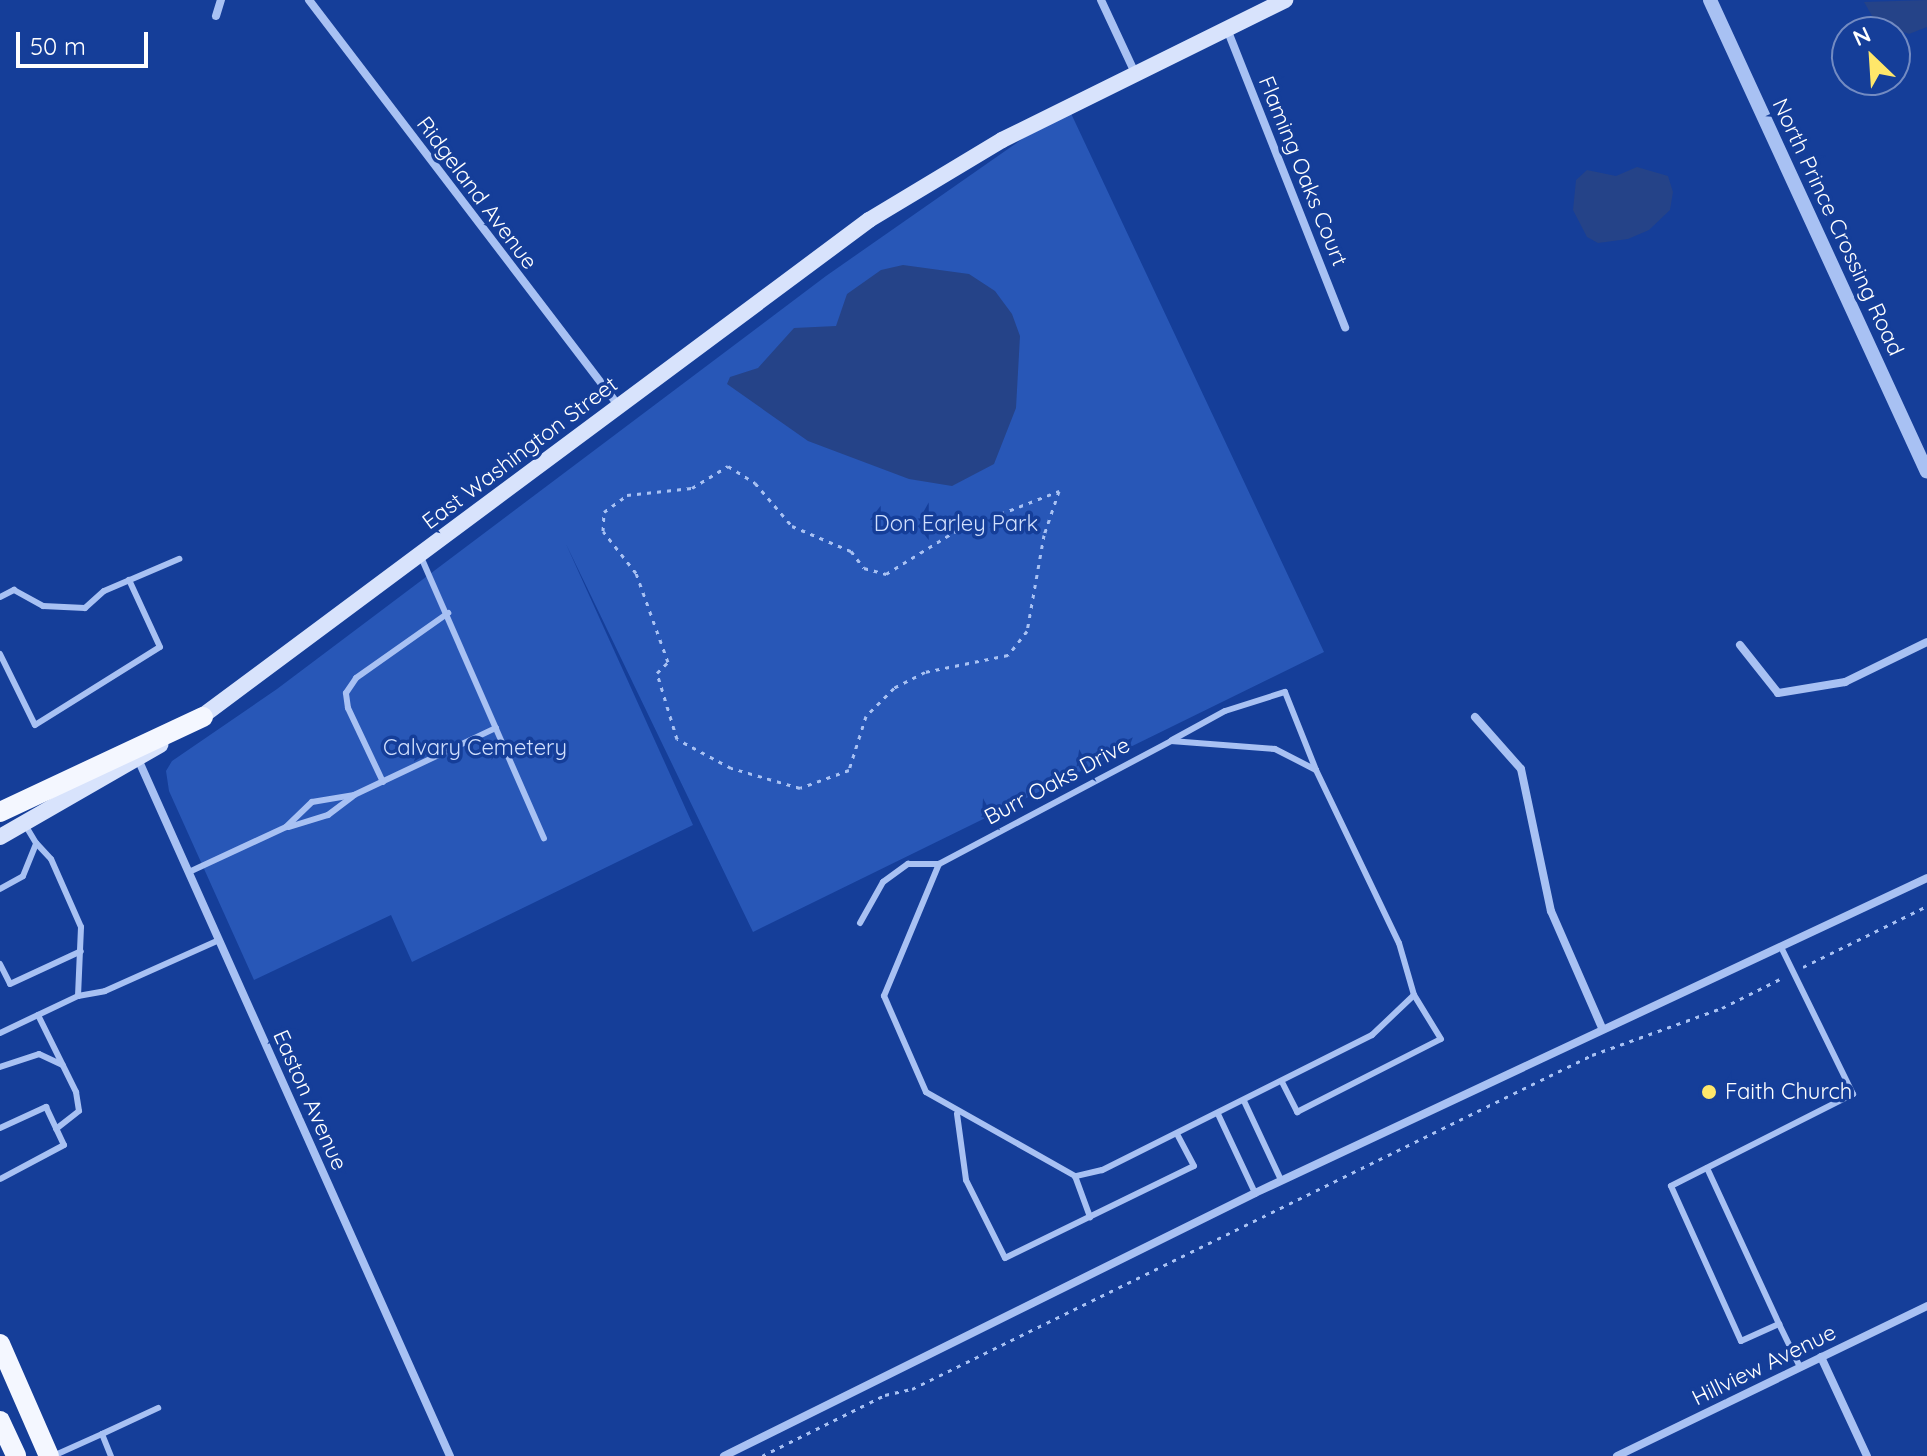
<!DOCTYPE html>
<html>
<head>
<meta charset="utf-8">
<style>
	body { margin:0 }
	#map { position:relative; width:1927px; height:1456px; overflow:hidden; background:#153e99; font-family:Quicksand,sans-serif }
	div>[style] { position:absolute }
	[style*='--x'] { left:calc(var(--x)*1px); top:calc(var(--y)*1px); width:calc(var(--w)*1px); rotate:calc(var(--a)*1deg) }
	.green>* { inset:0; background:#2857b7 }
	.water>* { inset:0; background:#254388 }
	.path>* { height:3px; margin-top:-1.5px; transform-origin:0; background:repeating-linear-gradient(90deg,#a8c1f3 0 4px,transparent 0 10px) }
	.service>* { height:6px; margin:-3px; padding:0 3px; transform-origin:3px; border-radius:3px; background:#a8c1f3 }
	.minor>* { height:8px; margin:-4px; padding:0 4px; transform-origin:4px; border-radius:4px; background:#a8c1f3 }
	.tertiary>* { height:14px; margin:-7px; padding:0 7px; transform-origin:7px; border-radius:7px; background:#a8c1f3 }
	.secondary>* { height:16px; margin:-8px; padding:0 8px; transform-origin:8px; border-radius:8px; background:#d8e3fc }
	.primary>* { height:20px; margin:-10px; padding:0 10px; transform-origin:10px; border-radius:10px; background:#f4f7ff }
	.dots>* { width:22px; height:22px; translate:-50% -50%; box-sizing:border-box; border:4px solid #153e99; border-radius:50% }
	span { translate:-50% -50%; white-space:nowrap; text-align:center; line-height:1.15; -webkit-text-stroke:7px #153e99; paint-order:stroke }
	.street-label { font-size:22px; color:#fff }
	.park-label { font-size:22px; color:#d0dffd }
	.poi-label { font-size:22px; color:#fff }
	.left { translate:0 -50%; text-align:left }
	.north { position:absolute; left:1831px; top:16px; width:80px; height:80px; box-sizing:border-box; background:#153e99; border:2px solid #738bc2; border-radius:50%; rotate:335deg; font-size:22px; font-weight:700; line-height:32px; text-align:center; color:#fff }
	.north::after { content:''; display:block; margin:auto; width:28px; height:36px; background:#ffe76a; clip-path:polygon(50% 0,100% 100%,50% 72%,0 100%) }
	.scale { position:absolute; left:16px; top:32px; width:132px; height:36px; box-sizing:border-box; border:4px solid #fff; border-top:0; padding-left:10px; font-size:24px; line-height:28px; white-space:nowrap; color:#fff; -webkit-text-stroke:6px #153e99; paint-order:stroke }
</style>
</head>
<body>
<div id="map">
	<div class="green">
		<div style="clip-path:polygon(1068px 107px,1324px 652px,753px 932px,566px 544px,693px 825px,412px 962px,391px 915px,254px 980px,169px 791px,166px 771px,172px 761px,277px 689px,826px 276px)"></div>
	</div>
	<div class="water">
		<div style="clip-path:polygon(1927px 0,1927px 27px,1909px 34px,1875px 21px,1864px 2px)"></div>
		<div style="clip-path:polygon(1637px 167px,1668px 176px,1673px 192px,1670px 210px,1649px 230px,1628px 239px,1598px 243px,1587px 237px,1573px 210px,1576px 180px,1587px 170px,1616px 176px)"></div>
		<div style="clip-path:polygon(903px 265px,969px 274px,995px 291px,1012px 314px,1020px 336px,1016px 408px,994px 464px,952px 486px,909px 479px,808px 441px,727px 384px,730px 377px,758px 368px,794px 328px,836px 326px,847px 294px,881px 270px)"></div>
	</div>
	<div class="path">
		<div style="--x:728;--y:466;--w:32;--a:32"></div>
		<div style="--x:755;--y:483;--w:57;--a:49.3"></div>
		<div style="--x:792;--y:526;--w:64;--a:23"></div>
		<div style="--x:851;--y:551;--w:21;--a:53"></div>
		<div style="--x:864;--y:568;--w:23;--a:15"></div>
		<div style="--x:886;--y:574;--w:80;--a:-31.7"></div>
		<div style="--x:954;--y:532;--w:113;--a:-21.3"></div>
		<div style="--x:1059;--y:491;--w:46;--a:108.8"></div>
		<div style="--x:1044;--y:535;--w:97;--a:100"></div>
		<div style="--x:1027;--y:631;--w:31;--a:128"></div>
		<div style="--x:1008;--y:655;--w:85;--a:168.4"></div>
		<div style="--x:925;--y:672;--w:35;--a:153"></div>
		<div style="--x:894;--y:688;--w:40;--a:135"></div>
		<div style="--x:866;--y:716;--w:57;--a:107.5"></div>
		<div style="--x:849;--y:770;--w:52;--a:159.8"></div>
		<div style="--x:800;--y:788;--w:72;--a:-163.8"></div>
		<div style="--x:731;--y:768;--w:61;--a:-151.8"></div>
		<div style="--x:677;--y:739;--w:69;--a:-106.9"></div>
		<div style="--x:657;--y:673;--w:16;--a:-45"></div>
		<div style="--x:668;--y:662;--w:95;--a:-109.8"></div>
		<div style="--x:636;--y:573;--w:53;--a:-128.2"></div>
		<div style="--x:603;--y:531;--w:19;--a:-87"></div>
		<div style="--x:604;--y:512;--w:29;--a:-36"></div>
		<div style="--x:627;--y:495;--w:65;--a:-6.1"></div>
		<div style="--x:692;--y:488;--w:42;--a:-31.4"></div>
		<div style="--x:1803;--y:967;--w:138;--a:-26.2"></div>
		<div style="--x:762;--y:1456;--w:137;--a:-26.4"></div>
		<div style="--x:885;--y:1395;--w:28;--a:-13"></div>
		<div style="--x:912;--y:1389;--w:758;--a:-26.16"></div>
		<div style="--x:1592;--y:1055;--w:138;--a:-19.9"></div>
		<div style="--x:1722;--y:1008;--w:67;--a:-26.6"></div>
	</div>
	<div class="service">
		<div style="--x:421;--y:557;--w:307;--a:66.4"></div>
		<div style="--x:0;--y:597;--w:16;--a:-27"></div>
		<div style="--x:14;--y:590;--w:33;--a:29"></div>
		<div style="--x:43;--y:606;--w:42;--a:2.7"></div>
		<div style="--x:85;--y:608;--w:25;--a:-42"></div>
		<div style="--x:104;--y:591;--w:82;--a:-23.1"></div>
		<div style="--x:0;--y:654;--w:79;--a:63.8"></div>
		<div style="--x:35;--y:725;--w:147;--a:-32"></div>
		<div style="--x:160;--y:647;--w:74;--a:-114.8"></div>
		<div style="--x:1172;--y:740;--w:60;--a:-28.7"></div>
		<div style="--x:1225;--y:711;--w:63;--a:-17.6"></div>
		<div style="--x:1285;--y:692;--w:84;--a:68.3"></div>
		<div style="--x:1171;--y:741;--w:104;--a:4.4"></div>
		<div style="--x:1275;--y:749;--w:46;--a:27.1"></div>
		<div style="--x:1316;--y:770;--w:192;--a:64.4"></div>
		<div style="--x:1399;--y:943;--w:54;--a:73.9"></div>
		<div style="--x:1414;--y:995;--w:58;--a:136.4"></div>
		<div style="--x:1372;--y:1035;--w:302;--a:153.4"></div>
		<div style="--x:1102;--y:1170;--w:28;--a:167"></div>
		<div style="--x:1075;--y:1176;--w:171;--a:-150.6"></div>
		<div style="--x:926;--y:1092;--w:105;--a:-113.6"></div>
		<div style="--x:884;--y:996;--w:143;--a:-67.4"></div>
		<div style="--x:939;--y:864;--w:263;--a:-27.9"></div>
		<div style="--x:383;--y:782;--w:82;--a:-115.3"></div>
		<div style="--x:348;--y:708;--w:15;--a:-98"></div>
		<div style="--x:346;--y:693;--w:18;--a:-56"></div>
		<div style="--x:356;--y:678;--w:113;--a:-35.2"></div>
		<div style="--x:289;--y:827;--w:41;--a:-17.1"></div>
		<div style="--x:328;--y:815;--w:31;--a:-37"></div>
		<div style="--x:189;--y:872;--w:107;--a:-24.9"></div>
		<div style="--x:286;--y:827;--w:36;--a:-44"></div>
		<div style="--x:312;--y:802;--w:43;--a:-9.5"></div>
		<div style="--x:354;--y:795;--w:157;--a:-25.3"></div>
		<div style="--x:0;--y:889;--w:26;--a:-29"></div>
		<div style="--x:23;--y:876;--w:35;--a:-68"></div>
		<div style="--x:36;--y:843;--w:21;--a:-121"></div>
		<div style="--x:860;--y:923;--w:47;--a:-60.7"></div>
		<div style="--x:883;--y:882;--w:31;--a:-36"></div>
		<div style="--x:908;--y:864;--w:31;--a:0"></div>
		<div style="--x:1781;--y:947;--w:164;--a:63.9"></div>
		<div style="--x:1853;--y:1094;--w:204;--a:153.2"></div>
		<div style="--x:1671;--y:1186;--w:170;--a:65.7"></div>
		<div style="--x:1741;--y:1341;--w:42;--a:-24.1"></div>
		<div style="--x:1779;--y:1324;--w:48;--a:64"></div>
		<div style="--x:0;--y:964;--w:22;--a:63"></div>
		<div style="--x:10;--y:984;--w:78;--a:-24.9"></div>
		<div style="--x:78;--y:996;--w:27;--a:-10"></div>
		<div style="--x:105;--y:991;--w:125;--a:-24.1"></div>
		<div style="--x:38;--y:1015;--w:86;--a:63.7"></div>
		<div style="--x:76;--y:1092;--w:19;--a:81"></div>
		<div style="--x:79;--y:1111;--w:29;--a:142"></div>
		<div style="--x:0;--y:1033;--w:86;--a:-25.4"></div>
		<div style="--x:78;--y:996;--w:69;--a:-87.5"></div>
		<div style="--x:81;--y:927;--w:74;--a:-113.8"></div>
		<div style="--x:51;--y:859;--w:22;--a:-133"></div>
		<div style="--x:0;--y:1067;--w:41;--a:-18.4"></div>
		<div style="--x:39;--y:1054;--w:26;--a:25"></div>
		<div style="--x:1282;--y:1082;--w:34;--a:63"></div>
		<div style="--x:1297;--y:1112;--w:161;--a:-26.9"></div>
		<div style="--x:1441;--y:1039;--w:52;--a:-121.5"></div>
		<div style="--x:1244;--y:1101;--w:87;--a:64.9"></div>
		<div style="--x:957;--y:1114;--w:67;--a:82.2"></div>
		<div style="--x:966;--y:1180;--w:87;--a:63.4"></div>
		<div style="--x:1005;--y:1258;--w:210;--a:-26"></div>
		<div style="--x:1194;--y:1166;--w:36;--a:-118"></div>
		<div style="--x:1218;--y:1114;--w:87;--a:64.9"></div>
		<div style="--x:0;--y:1128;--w:51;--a:-24.5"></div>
		<div style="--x:46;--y:1107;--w:42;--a:64.7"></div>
		<div style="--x:64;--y:1145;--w:72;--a:152"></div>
		<div style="--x:1707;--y:1168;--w:172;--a:65.2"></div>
		<div style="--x:1075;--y:1176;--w:44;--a:69.9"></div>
		<div style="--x:102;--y:1434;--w:62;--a:-24.9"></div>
		<div style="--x:53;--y:1456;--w:54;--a:-24.2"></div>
		<div style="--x:102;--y:1434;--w:24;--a:68"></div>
	</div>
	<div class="minor">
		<div style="--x:309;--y:0;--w:509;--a:52.66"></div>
		<div style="--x:1101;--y:0;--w:81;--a:65"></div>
		<div style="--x:216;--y:16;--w:17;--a:-73"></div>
		<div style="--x:1227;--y:29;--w:321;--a:68.4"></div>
		<div style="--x:1740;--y:645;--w:61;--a:51.6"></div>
		<div style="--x:1778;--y:693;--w:68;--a:-9.3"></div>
		<div style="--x:1845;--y:682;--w:91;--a:-26"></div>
		<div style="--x:1475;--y:717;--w:69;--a:48.5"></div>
		<div style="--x:1521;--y:769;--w:145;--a:78.1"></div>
		<div style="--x:1551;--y:911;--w:128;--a:66.4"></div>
		<div style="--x:138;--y:759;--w:764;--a:65.89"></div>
		<div style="--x:1821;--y:1357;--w:109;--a:65.1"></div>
		<div style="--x:724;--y:1456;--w:593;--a:-26.35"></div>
		<div style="--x:1255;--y:1193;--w:742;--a:-25.11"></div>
		<div style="--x:1617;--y:1456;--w:344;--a:-25.8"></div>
	</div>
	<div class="tertiary">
		<div style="--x:1710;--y:0;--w:519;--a:65.31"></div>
	</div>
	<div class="secondary">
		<div style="--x:193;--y:723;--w:843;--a:-36.65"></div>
		<div style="--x:869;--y:220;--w:155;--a:-31"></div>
		<div style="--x:1002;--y:140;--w:316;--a:-26.3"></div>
		<div style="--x:0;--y:837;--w:185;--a:-29.9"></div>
	</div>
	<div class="primary">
		<div style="--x:0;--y:812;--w:224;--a:-25.1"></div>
		<div style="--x:0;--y:1344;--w:122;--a:66.4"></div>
		<div style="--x:0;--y:1421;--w:38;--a:65"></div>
	</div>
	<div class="dots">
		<div style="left:1709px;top:1092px;background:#ffe76a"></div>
	</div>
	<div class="street-label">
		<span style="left:1303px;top:171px;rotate:68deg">Flaming Oaks Court</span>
		<span style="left:477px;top:193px;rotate:53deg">Ridgeland Avenue</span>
		<span style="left:1838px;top:227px;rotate:65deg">North Prince Crossing Road</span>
		<span style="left:520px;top:453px;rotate:-37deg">East Washington Street</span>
		<span style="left:1057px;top:781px;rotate:-28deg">Burr Oaks Drive</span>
		<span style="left:310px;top:1100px;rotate:66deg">Easton Avenue</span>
		<span style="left:1764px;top:1365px;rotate:-26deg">Hillview Avenue</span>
	</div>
	<div class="park-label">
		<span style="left:956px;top:524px">Don Earley Park</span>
		<span style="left:475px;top:748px">Calvary Cemetery</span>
	</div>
	<div class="poi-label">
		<span class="left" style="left:1725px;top:1092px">Faith Church</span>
	</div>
	<div class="north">N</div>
	<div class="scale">50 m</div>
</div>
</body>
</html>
